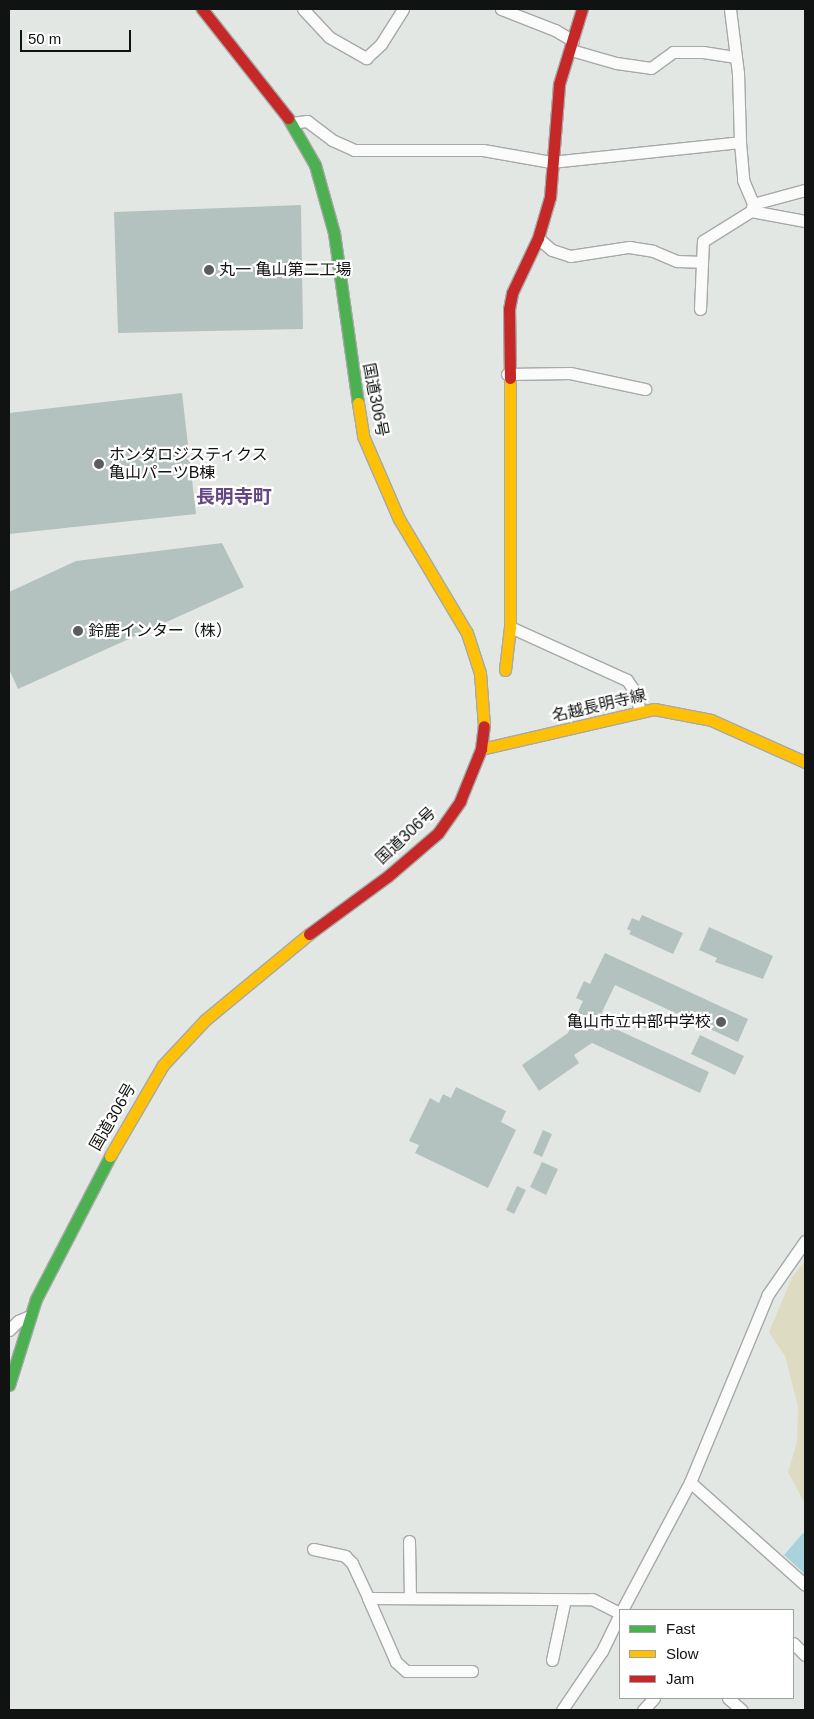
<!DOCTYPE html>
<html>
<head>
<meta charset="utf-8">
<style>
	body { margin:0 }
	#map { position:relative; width:814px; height:1719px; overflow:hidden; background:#e3e7e4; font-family:Arial,"Noto Sans JP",sans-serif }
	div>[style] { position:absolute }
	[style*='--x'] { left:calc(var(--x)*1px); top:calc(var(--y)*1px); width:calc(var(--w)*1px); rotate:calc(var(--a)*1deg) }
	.green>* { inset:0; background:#dedbc3 }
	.water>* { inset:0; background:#a8d3dd }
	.building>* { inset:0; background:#b4c2bf }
	.roads { filter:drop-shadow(1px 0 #a6a9a7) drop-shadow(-1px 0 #a6a9a7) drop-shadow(0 1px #a6a9a7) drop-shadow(0 -1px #a6a9a7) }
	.street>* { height:11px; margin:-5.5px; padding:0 5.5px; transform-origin:5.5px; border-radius:5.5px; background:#fbfbfb }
	.fast>* { height:11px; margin:-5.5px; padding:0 5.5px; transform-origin:5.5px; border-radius:5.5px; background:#4caf50 }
	.slow>* { height:11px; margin:-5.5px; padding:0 5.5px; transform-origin:5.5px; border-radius:5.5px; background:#ffc107 }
	.jam>* { height:11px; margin:-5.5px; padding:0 5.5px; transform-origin:5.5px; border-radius:5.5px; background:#c62828 }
	.dots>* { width:14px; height:14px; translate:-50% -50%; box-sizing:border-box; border:2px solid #fff; border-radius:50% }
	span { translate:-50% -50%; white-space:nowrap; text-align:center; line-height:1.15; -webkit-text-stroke:4.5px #fff; paint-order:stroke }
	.poi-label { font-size:16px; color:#101311 }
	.left { translate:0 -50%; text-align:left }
	.right { translate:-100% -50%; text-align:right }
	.street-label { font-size:16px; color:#101311 }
	.quarter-label { font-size:19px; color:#634784; font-weight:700 }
	.frame { position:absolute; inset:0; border:10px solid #101311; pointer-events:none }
	.legend { position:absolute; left:619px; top:1609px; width:175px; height:90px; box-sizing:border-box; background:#fff; border:1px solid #9fa1a0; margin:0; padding:6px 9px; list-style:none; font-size:15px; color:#101311 }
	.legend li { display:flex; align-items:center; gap:10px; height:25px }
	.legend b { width:25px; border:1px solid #9fa1a0 }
	.scale { position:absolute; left:20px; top:30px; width:111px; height:22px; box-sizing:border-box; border:2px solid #101311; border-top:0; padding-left:6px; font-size:15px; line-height:18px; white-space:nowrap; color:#101311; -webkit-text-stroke:4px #fff; paint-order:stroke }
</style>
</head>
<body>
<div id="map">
	<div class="green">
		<div style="clip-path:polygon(805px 1261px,805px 1504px,788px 1472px,797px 1442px,798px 1406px,785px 1356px,769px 1332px,792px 1277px)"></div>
	</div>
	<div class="water">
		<div style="clip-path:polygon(803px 1533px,805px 1534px,805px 1574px,784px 1555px)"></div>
	</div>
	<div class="building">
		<div style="clip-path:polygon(301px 205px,303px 329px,118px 333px,114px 212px)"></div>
		<div style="clip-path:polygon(182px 393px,196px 514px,9px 534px,9px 413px)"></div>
		<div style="clip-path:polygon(222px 543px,244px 587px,18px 689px,9px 669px,9px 592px,76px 561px)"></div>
		<div style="clip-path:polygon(642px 915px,683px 933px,673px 954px,629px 934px,631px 931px,627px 929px,632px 918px,639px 921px)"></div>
		<div style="clip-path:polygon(709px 927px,773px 956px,763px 979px,715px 962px,717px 958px,699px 950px)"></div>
		<div style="clip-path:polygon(605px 953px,748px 1019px,738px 1042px,615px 985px,602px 1012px,607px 1025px,709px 1072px,700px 1093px,592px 1043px,574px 1055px,579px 1063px,539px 1091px,522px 1065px,568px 1033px,583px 1001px,576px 998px,584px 981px,590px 984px)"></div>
		<div style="clip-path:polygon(641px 1014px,653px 1019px,649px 1030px,637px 1024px)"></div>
		<div style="clip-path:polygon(700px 1035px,744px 1056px,735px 1075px,691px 1054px)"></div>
		<div style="clip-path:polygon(456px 1087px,506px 1111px,501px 1122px,516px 1130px,488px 1188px,415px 1153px,419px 1145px,409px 1141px,430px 1098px,439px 1103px,443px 1094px,451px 1098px)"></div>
		<div style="clip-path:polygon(543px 1130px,552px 1134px,542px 1157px,533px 1153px)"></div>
		<div style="clip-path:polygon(542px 1162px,558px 1169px,546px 1195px,530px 1187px)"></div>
		<div style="clip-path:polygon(517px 1186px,526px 1190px,514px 1214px,506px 1210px)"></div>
	</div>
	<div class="roads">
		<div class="street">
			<div style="--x:303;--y:9;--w:38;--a:47"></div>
			<div style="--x:329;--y:37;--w:43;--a:29.6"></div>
			<div style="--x:366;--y:58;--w:21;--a:-43"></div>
			<div style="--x:381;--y:44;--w:41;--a:-57.8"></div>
			<div style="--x:501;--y:9;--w:58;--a:21.3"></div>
			<div style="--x:555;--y:30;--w:21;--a:31"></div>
			<div style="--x:730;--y:9;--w:64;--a:82.9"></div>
			<div style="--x:738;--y:73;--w:69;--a:88.3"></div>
			<div style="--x:571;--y:50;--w:47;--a:16.1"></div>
			<div style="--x:616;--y:63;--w:35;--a:8"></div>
			<div style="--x:651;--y:68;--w:27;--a:-36"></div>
			<div style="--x:673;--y:52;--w:30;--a:0"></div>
			<div style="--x:703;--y:52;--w:33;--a:9"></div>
			<div style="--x:292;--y:123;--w:15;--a:-8"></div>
			<div style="--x:307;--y:121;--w:31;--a:37"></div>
			<div style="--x:332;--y:140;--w:24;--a:24"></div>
			<div style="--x:354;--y:150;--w:129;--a:0"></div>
			<div style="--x:483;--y:150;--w:69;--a:10"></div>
			<div style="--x:551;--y:162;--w:190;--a:-6"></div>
			<div style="--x:740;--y:142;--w:38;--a:85"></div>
			<div style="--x:743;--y:180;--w:26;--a:67"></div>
			<div style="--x:753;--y:204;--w:7;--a:106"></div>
			<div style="--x:751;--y:211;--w:55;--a:10.5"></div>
			<div style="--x:753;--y:204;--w:54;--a:-15.1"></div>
			<div style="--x:538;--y:238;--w:18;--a:41"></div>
			<div style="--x:552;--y:250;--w:19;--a:18"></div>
			<div style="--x:570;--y:256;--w:60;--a:-8.7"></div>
			<div style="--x:629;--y:247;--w:24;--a:9"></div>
			<div style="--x:653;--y:251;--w:26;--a:23"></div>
			<div style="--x:677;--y:261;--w:25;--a:2"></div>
			<div style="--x:700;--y:309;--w:68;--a:-87.5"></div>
			<div style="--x:703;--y:241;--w:57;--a:-32"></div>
			<div style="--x:507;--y:374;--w:63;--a:-0.9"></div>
			<div style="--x:570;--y:373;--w:77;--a:12"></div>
			<div style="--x:510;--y:627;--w:128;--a:24.4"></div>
			<div style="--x:627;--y:680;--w:18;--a:56"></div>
			<div style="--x:637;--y:695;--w:15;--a:82"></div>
			<div style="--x:805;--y:1241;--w:65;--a:124.9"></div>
			<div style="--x:768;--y:1294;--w:204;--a:112.5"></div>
			<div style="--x:690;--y:1482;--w:154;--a:41.8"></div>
			<div style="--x:9;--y:1330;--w:13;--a:-45"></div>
			<div style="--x:18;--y:1321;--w:13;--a:-23"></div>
			<div style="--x:409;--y:1541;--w:56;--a:89"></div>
			<div style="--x:313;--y:1549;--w:33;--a:12"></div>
			<div style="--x:345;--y:1556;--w:10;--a:45"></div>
			<div style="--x:352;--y:1563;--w:38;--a:65"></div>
			<div style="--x:368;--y:1598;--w:224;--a:0.3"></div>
			<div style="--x:592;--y:1599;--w:31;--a:27"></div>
			<div style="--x:368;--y:1598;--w:70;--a:66.4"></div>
			<div style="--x:396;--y:1662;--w:13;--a:42"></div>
			<div style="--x:406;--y:1671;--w:66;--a:0"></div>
			<div style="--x:622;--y:1610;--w:145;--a:-62"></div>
			<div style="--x:793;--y:1643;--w:17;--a:45"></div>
			<div style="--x:552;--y:1660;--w:62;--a:-78"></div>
			<div style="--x:728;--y:1698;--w:18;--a:41"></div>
			<div style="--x:562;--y:1710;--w:71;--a:-55.9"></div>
			<div style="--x:602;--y:1651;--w:41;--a:-64.1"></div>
			<div style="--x:643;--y:1710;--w:16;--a:-47"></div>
		</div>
		<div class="fast">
			<div style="--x:288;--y:118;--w:54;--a:60.1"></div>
			<div style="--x:315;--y:165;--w:71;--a:74.4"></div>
			<div style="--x:334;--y:233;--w:172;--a:82"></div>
			<div style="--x:9;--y:1385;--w:90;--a:-72.6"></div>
			<div style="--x:36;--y:1299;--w:161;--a:-62.6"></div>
		</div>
		<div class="slow">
			<div style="--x:358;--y:403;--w:33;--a:81"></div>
			<div style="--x:363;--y:436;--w:90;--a:66.6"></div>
			<div style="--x:399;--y:519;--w:133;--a:59.2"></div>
			<div style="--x:467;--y:633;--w:42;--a:72"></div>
			<div style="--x:480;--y:673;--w:53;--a:85.7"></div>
			<div style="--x:505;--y:670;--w:43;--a:-83.4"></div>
			<div style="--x:510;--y:627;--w:249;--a:-90"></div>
			<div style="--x:481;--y:749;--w:178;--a:-13"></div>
			<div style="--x:654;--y:709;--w:58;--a:10.9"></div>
			<div style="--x:711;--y:720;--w:103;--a:24.1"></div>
			<div style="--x:110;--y:1156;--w:105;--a:-59.8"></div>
			<div style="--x:163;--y:1065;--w:62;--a:-47"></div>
			<div style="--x:205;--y:1020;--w:135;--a:-39.6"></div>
		</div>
		<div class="jam">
			<div style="--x:202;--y:9;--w:139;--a:51.7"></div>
			<div style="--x:510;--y:378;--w:69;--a:-90.8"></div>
			<div style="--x:509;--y:309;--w:16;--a:-79"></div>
			<div style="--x:512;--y:293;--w:61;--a:-64.7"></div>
			<div style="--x:538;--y:238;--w:43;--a:-73.7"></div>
			<div style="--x:550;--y:197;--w:113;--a:-85.4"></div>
			<div style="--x:559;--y:84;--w:78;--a:-73"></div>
			<div style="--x:309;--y:934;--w:98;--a:-36.3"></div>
			<div style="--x:388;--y:876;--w:66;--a:-40.7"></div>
			<div style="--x:438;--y:833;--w:39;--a:-55"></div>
			<div style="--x:460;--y:801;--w:56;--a:-68"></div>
			<div style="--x:481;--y:749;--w:23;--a:-83"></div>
		</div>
	</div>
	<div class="dots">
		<div style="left:209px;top:270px;background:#5a5d5b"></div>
		<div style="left:99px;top:464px;background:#5a5d5b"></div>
		<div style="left:78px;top:631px;background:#5a5d5b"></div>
		<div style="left:721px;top:1022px;background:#5a5d5b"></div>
	</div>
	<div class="poi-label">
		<span class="left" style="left:219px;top:270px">丸一 亀山第二工場</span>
		<span class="left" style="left:109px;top:464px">ホンダロジスティクス<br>亀山パーツB棟</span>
		<span class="left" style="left:88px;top:631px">鈴鹿インター（株）</span>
		<span class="right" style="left:711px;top:1022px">亀山市立中部中学校</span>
	</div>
	<div class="street-label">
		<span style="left:375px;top:400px;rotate:79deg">国道306号</span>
		<span style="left:599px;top:706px;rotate:-13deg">名越長明寺線</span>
		<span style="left:406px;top:836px;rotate:-43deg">国道306号</span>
		<span style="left:113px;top:1117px;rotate:-60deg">国道306号</span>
	</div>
	<div class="quarter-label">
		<span style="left:234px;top:497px">長明寺町</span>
	</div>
	<div class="frame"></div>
	<ul class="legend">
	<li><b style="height:6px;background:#4caf50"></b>Fast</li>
	<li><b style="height:6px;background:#ffc107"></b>Slow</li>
	<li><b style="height:6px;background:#c62828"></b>Jam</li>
	</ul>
	<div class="scale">50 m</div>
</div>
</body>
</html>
